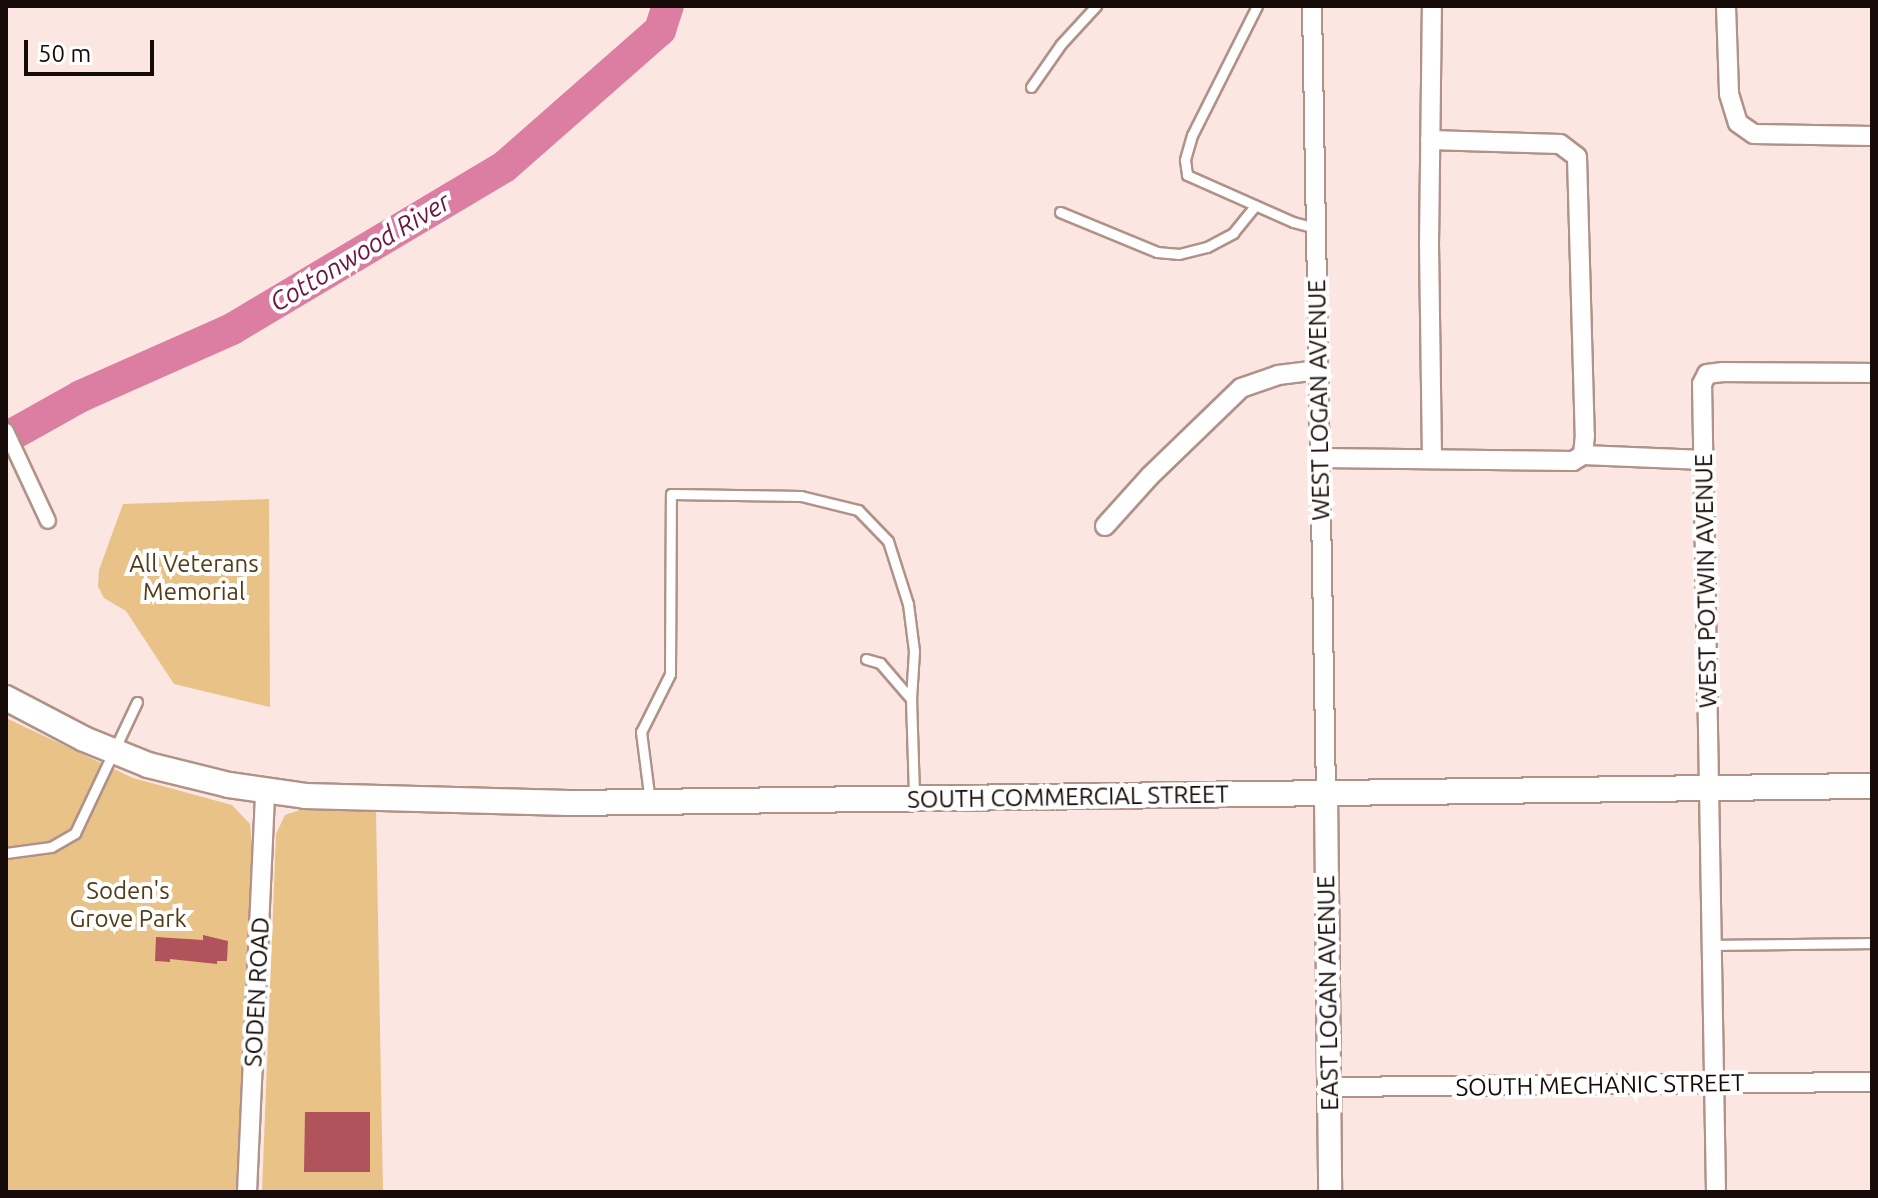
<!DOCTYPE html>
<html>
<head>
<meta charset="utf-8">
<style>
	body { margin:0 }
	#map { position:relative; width:1878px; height:1198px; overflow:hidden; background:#fbe6e1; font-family:Ubuntu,sans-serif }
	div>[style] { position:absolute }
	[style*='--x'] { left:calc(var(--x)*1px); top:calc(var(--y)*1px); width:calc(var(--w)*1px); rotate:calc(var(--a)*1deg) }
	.green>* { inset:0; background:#e9c288 }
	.river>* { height:32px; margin:-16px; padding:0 16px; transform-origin:16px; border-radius:16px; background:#db7ea1 }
	.building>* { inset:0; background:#b1535b }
	.roads { filter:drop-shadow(2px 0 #b19289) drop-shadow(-2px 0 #b19289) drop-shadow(0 2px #b19289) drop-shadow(0 -2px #b19289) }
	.service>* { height:9px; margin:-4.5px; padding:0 4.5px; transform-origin:4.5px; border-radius:4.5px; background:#fff }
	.pedestrian>* { height:14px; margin:-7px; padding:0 7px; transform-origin:7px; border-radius:7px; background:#fff }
	.minor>* { height:18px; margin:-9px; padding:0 9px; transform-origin:9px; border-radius:9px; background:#fff }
	.tertiary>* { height:22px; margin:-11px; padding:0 11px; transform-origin:11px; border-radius:11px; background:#fff }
	.secondary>* { height:24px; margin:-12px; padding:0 12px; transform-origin:12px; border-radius:12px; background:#fff }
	span { translate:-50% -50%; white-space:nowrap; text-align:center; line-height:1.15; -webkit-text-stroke:8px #fff; paint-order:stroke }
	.street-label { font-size:24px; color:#160b08 }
	.park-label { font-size:24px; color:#533c17 }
	.water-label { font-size:26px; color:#6b173f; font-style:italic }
	.frame { position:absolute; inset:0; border:8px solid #160b08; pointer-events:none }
	.scale { position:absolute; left:24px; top:40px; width:130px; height:36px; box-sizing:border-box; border:4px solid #160b08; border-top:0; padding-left:10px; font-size:24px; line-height:28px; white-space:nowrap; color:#160b08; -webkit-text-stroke:6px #fff; paint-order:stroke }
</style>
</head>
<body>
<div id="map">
	<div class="green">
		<div style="clip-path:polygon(269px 499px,270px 707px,174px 684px,126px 611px,104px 598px,98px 586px,99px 570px,123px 504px)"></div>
		<div style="clip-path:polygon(6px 718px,133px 778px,232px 805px,250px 824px,252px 844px,239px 1192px,6px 1192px)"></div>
		<div style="clip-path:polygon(303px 809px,376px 811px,383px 1192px,262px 1192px,276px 834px,285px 815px)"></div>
	</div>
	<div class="river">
		<div style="--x:6;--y:438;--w:86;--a:-29.2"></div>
		<div style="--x:81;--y:396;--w:165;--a:-23.9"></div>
		<div style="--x:232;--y:329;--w:317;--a:-30.8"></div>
		<div style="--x:504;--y:167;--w:208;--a:-41.3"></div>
		<div style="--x:660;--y:30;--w:25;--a:-72"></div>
	</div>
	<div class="building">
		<div style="clip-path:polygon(203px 935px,228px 941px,227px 961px,217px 961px,217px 964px,170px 959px,170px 962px,155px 961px,156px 937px,203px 940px)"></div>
		<div style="clip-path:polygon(305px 1112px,370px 1112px,370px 1172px,304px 1172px)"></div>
	</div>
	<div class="roads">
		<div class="service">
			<div style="--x:1257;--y:6;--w:144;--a:116.7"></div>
			<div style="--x:1192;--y:135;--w:26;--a:106"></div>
			<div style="--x:1185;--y:160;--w:15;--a:82"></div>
			<div style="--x:1187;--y:175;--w:116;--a:23.9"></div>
			<div style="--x:1293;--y:222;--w:24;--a:15"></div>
			<div style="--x:1031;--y:87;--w:52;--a:-55.1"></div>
			<div style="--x:1061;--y:44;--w:52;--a:-47.4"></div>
			<div style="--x:1060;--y:212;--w:105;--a:22.4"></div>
			<div style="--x:1157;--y:252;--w:22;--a:5"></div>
			<div style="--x:1179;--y:254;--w:29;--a:-14"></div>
			<div style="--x:1207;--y:247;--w:30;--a:-28"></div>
			<div style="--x:1233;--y:233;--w:35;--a:-51"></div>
			<div style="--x:866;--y:659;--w:15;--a:16"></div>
			<div style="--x:880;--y:663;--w:48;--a:49.3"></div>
			<div style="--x:911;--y:699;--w:96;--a:88.2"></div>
			<div style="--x:650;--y:802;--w:71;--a:-97.3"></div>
			<div style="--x:641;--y:732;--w:65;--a:-63.4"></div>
			<div style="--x:670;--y:674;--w:180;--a:-89.7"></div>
			<div style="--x:671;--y:494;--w:130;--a:0.9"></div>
			<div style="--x:801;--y:496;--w:59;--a:13.8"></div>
			<div style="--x:858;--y:510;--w:43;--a:45.9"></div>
			<div style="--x:888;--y:541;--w:66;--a:72.4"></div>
			<div style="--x:908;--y:604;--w:47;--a:82.7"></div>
			<div style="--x:914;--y:651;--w:48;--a:93.6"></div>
			<div style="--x:6;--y:853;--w:45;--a:-7.6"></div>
			<div style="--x:51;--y:847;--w:28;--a:-30"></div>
			<div style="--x:75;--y:833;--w:145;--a:-64.7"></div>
			<div style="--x:1713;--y:945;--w:159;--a:-0.7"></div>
		</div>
		<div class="pedestrian">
			<div style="--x:6;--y:431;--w:99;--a:65"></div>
		</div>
		<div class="minor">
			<div style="--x:1312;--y:6;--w:787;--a:88.98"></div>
			<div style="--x:1726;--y:6;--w:88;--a:88"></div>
			<div style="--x:1729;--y:94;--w:30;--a:73"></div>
			<div style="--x:1738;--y:123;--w:19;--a:35"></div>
			<div style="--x:1754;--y:134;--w:118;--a:1"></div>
			<div style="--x:1430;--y:140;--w:130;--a:1.8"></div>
			<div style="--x:1560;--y:144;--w:21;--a:37"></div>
			<div style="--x:1577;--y:157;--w:278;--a:88.4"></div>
			<div style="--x:1585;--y:435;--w:20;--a:96"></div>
			<div style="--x:1321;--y:458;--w:252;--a:0.7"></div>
			<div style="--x:1573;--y:461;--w:12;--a:-31"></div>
			<div style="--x:1583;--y:455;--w:121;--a:2.4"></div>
			<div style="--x:1432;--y:459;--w:214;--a:-90.8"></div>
			<div style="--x:1429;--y:245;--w:239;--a:-89.3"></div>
			<div style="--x:1105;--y:526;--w:67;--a:-48"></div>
			<div style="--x:1150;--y:476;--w:127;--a:-44"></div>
			<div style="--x:1241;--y:388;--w:39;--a:-19"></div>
			<div style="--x:1278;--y:375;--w:41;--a:-7"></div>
			<div style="--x:1329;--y:1087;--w:543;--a:-0.53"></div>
			<div style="--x:247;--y:1192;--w:401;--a:-87.4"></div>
			<div style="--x:1716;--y:1192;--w:808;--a:-90.99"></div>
			<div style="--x:1702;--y:384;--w:11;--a:-63"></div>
			<div style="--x:1707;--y:374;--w:16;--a:-7"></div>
			<div style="--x:1723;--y:372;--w:149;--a:0.4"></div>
		</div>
		<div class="tertiary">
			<div style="--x:1326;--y:793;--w:399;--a:89.4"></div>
		</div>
		<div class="secondary">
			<div style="--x:6;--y:698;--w:88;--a:27.7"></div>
			<div style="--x:84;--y:739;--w:69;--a:22.1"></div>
			<div style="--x:148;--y:765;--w:83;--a:13.9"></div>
			<div style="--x:229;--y:785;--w:77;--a:8.2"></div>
			<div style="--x:305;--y:796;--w:264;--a:1.5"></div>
			<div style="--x:569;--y:803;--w:1303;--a:-0.75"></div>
		</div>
	</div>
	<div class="street-label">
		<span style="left:1319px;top:400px;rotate:-91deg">WEST LOGAN AVENUE</span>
		<span style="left:1706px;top:581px;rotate:-91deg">WEST POTWIN AVENUE</span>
		<span style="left:1068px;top:797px;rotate:-1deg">SOUTH COMMERCIAL STREET</span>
		<span style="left:257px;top:992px;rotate:-87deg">SODEN ROAD</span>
		<span style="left:1328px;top:993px;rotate:-91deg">EAST LOGAN AVENUE</span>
		<span style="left:1600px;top:1085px;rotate:-1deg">SOUTH MECHANIC STREET</span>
	</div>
	<div class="park-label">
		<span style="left:194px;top:578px">All Veterans<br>Memorial</span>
		<span style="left:128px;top:905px">Soden's<br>Grove Park</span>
	</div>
	<div class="water-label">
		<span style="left:360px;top:252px;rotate:-31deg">Cottonwood River</span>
	</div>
	<div class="frame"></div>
	<div class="scale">50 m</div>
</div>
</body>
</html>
